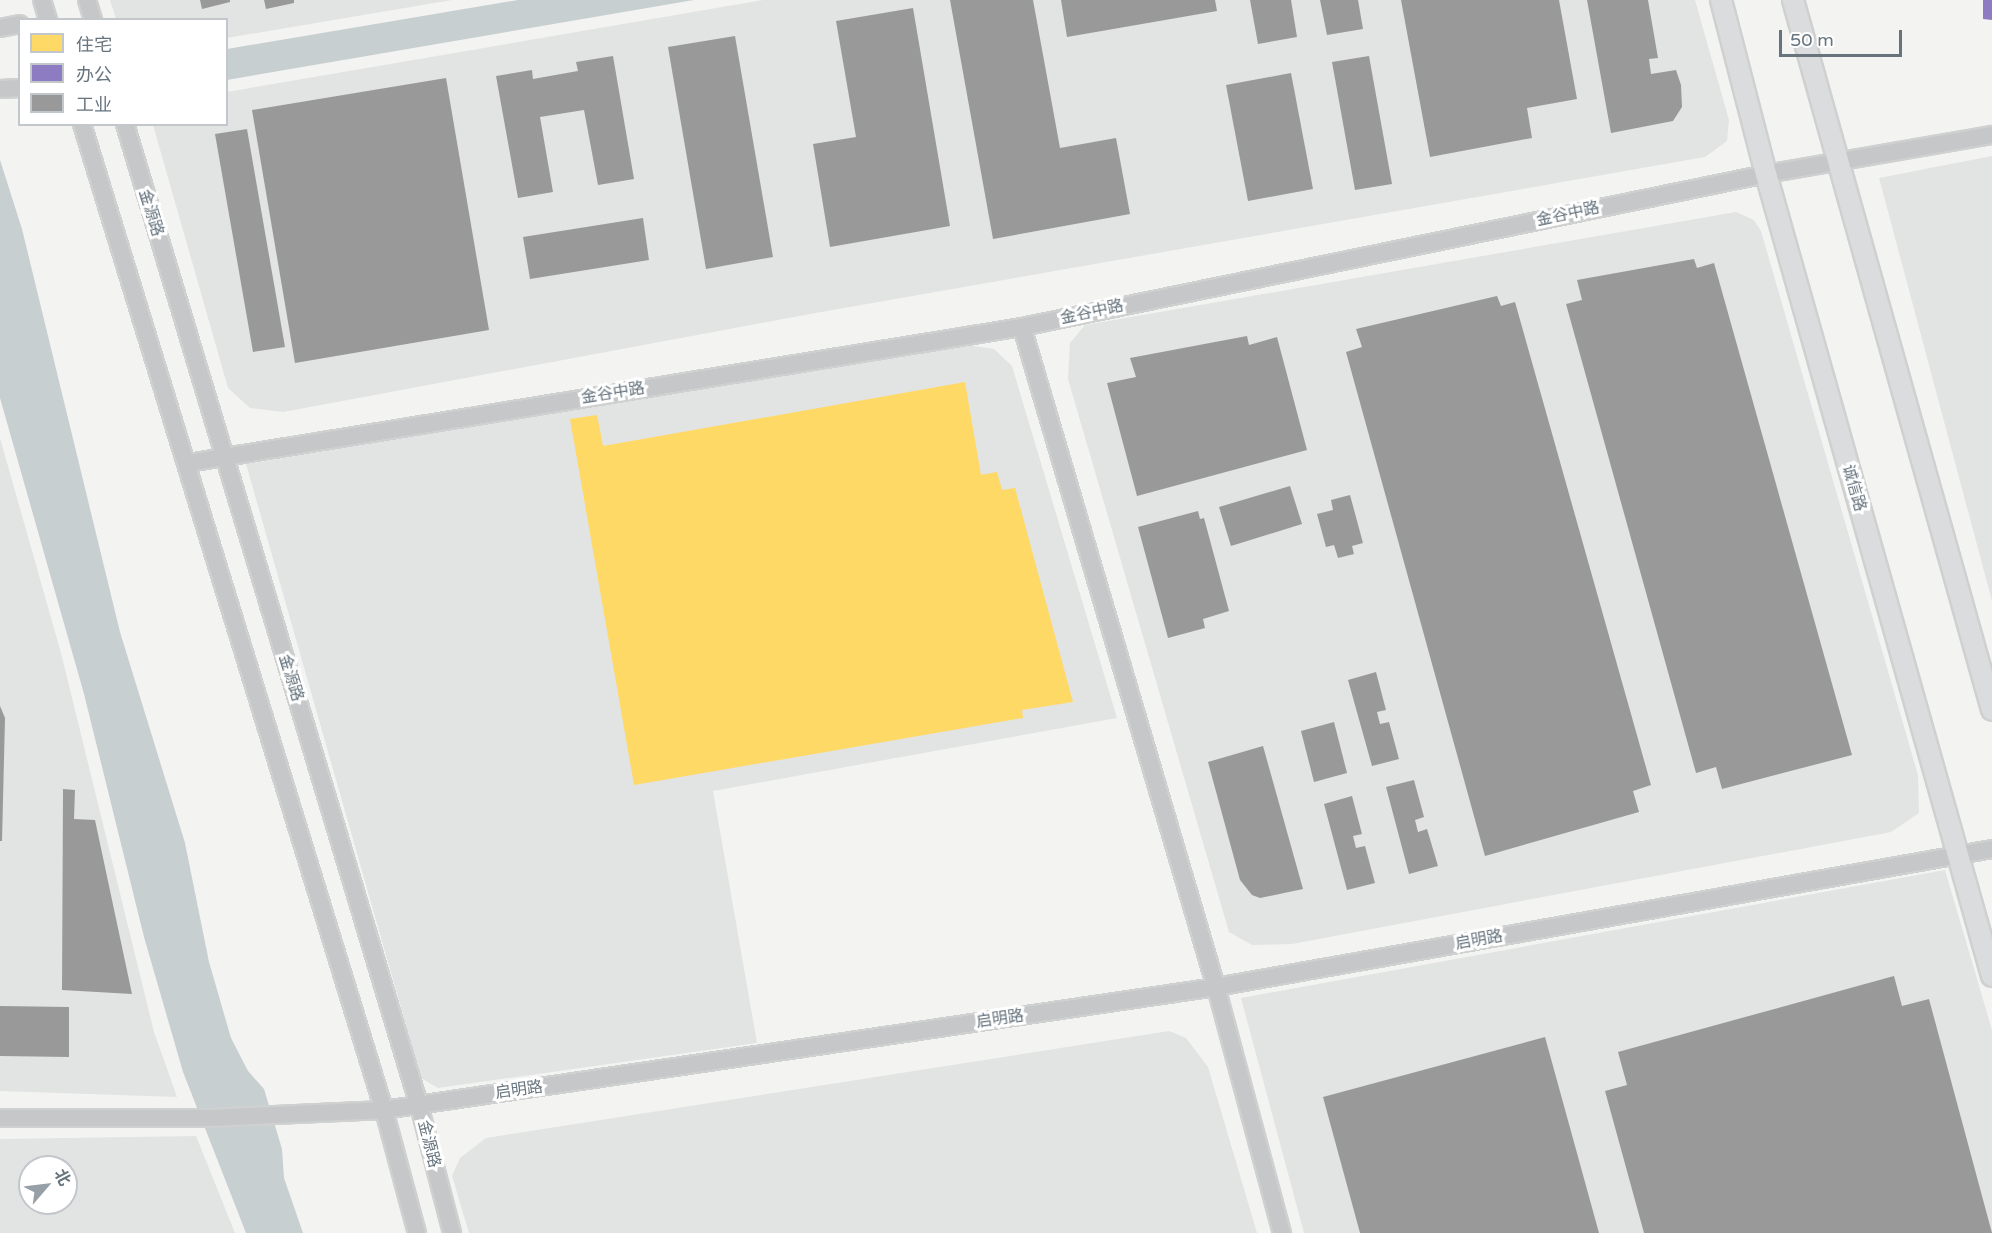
<!DOCTYPE html>
<html>
<head>
<meta charset="utf-8">
<style>
	body { margin:0 }
	#map { position:relative; width:1992px; height:1233px; overflow:hidden; background:#f3f3f2; font-family:"Varela Round","Noto Sans SC",sans-serif }
	div>[style] { position:absolute }
	[style*='--x'] { left:calc(var(--x)*1px); top:calc(var(--y)*1px); width:calc(var(--w)*1px); rotate:calc(var(--a)*1deg) }
	.built>* { inset:0; background:#e2e3e3 }
	.water>* { inset:0; background:#c8cfd1 }
	.homes>* { inset:0; background:#ffd966 }
	.offices>* { inset:0; background:#8e7cc3 }
	.industry>* { inset:0; background:#999 }
	.roads { filter:drop-shadow(2px 0 #cfd0d0) drop-shadow(-2px 0 #cfd0d0) drop-shadow(0 2px #cfd0d0) drop-shadow(0 -2px #cfd0d0) }
	.minor>* { height:16px; margin:-8px; padding:0 8px; transform-origin:8px; border-radius:8px; background:#c5c7c8 }
	.major>* { height:20px; margin:-10px; padding:0 10px; transform-origin:10px; border-radius:10px; background:#dbdcdd }
	span { translate:-50% -50%; white-space:nowrap; text-align:center; line-height:1.15; -webkit-text-stroke:6px #fff; paint-order:stroke }
	.street-label { font-size:16px; color:#67747e }
	.legend { position:absolute; left:18px; top:18px; width:210px; height:108px; box-sizing:border-box; background:#fff; border:2px solid #c2c7cb; margin:0; padding:8px 10px; list-style:none; font-size:18px; color:#67747e }
	.legend li { display:flex; align-items:center; gap:12px; height:30px }
	.legend b { width:30px; border:2px solid #c2c7cb }
	.north { position:absolute; left:18px; top:1155px; width:60px; height:60px; box-sizing:border-box; background:#fff; border:2px solid #c2c7cb; border-radius:50%; rotate:62deg; font-size:16px; font-weight:700; line-height:24px; text-align:center; color:#67747e }
	.north::after { content:''; display:block; margin:auto; width:21px; height:27px; background:#98a0a7; clip-path:polygon(50% 0,100% 100%,50% 72%,0 100%) }
	.scale { position:absolute; left:1779px; top:30px; width:123px; height:27px; box-sizing:border-box; border:3px solid #67747e; border-top:0; padding-left:8px; font-size:18px; line-height:21px; white-space:nowrap; color:#67747e; -webkit-text-stroke:4px #fff; paint-order:stroke }
</style>
</head>
<body>
<div id="map">
	<div class="built">
		<div style="clip-path:polygon(110px 0,452px 0,227px 38px,226px 20px,116px 19px)"></div>
		<div style="clip-path:polygon(763px 0,1695px 0,1729px 120px,1727px 141px,1705px 157px,810px 314px,283px 412px,250px 408px,228px 388px,153px 125px,226px 124px,227px 92px)"></div>
		<div style="clip-path:polygon(1992px 156px,1992px 601px,1879px 178px)"></div>
		<div style="clip-path:polygon(1736px 212px,1754px 220px,1761px 231px,1918px 775px,1919px 813px,1891px 832px,1292px 944px,1252px 945px,1229px 932px,1068px 379px,1070px 343px,1085px 325px)"></div>
		<div style="clip-path:polygon(967px 345px,994px 349px,1012px 366px,1117px 718px,713px 791px,757px 1043px,438px 1088px,421px 1078px,246px 464px)"></div>
		<div style="clip-path:polygon(0 438px,61px 653px,154px 1032px,177px 1097px,0 1091px)"></div>
		<div style="clip-path:polygon(1945px 870px,1992px 1030px,1992px 1233px,1304px 1233px,1241px 998px)"></div>
		<div style="clip-path:polygon(1169px 1031px,1186px 1038px,1208px 1067px,1257px 1233px,469px 1233px,452px 1176px,460px 1158px,486px 1138px)"></div>
		<div style="clip-path:polygon(evenodd,196px 1136px,235px 1233px,0 1233px,0 1139px,196px 1136px,30px 1167px,66px 1167px,66px 1203px,30px 1203px,30px 1167px)"></div>
	</div>
	<div class="water">
		<div style="clip-path:polygon(518px 0,694px 0,227px 80px,227px 49px)"></div>
		<div style="clip-path:polygon(0 160px,22px 229px,120px 632px,185px 843px,209px 962px,231px 1038px,248px 1071px,264px 1089px,282px 1149px,284px 1178px,303px 1233px,246px 1233px,183px 1072px,144px 937px,84px 694px,0 398px)"></div>
	</div>
	<div class="homes">
		<div style="clip-path:polygon(965px 382px,981px 475px,997px 472px,1002px 490px,1015px 488px,1073px 702px,1022px 710px,1023px 718px,634px 785px,570px 419px,597px 415px,603px 446px)"></div>
	</div>
	<div class="offices">
		<div style="clip-path:polygon(1983px 0,1992px 0,1992px 20px,1983px 19px)"></div>
	</div>
	<div class="industry">
		<div style="clip-path:polygon(200px 0,230px 0,230px 2px,202px 9px)"></div>
		<div style="clip-path:polygon(264px 0,294px 0,294px 3px,266px 9px)"></div>
		<div style="clip-path:polygon(950px 0,1033px 0,1060px 148px,1116px 138px,1130px 214px,993px 239px)"></div>
		<div style="clip-path:polygon(1061px 0,1215px 0,1217px 11px,1067px 37px)"></div>
		<div style="clip-path:polygon(1250px 0,1291px 0,1297px 37px,1258px 44px)"></div>
		<div style="clip-path:polygon(1320px 0,1358px 0,1363px 29px,1327px 35px)"></div>
		<div style="clip-path:polygon(1401px 0,1559px 0,1577px 99px,1527px 108px,1532px 138px,1430px 157px)"></div>
		<div style="clip-path:polygon(1587px 0,1648px 0,1658px 58px,1649px 59px,1651px 74px,1676px 70px,1681px 85px,1682px 107px,1673px 121px,1611px 133px)"></div>
		<div style="clip-path:polygon(913px 8px,950px 226px,830px 247px,813px 144px,856px 137px,836px 21px)"></div>
		<div style="clip-path:polygon(735px 36px,773px 257px,706px 269px,668px 47px)"></div>
		<div style="clip-path:polygon(613px 56px,634px 179px,598px 185px,584px 110px,540px 117px,553px 192px,518px 198px,496px 76px,532px 70px,533px 79px,578px 71px,576px 62px)"></div>
		<div style="clip-path:polygon(1369px 56px,1392px 184px,1355px 190px,1332px 62px)"></div>
		<div style="clip-path:polygon(1291px 73px,1313px 189px,1248px 201px,1226px 85px)"></div>
		<div style="clip-path:polygon(446px 78px,489px 330px,295px 363px,252px 110px)"></div>
		<div style="clip-path:polygon(247px 129px,285px 347px,253px 352px,215px 134px)"></div>
		<div style="clip-path:polygon(643px 218px,649px 260px,530px 279px,523px 237px)"></div>
		<div style="clip-path:polygon(1694px 259px,1697px 268px,1714px 263px,1852px 755px,1722px 789px,1716px 767px,1696px 773px,1566px 304px,1582px 300px,1577px 280px)"></div>
		<div style="clip-path:polygon(1497px 296px,1501px 306px,1515px 302px,1651px 785px,1633px 791px,1639px 812px,1485px 856px,1346px 352px,1362px 347px,1356px 329px)"></div>
		<div style="clip-path:polygon(1247px 336px,1249px 345px,1277px 337px,1307px 450px,1137px 496px,1107px 383px,1136px 377px,1130px 358px)"></div>
		<div style="clip-path:polygon(1290px 486px,1302px 524px,1231px 546px,1219px 507px)"></div>
		<div style="clip-path:polygon(1350px 495px,1363px 543px,1352px 546px,1354px 554px,1338px 558px,1334px 545px,1326px 547px,1317px 514px,1333px 510px,1331px 500px)"></div>
		<div style="clip-path:polygon(1198px 511px,1200px 519px,1204px 518px,1229px 611px,1203px 619px,1205px 628px,1168px 638px,1138px 527px)"></div>
		<div style="clip-path:polygon(1376px 672px,1386px 710px,1377px 712px,1380px 724px,1389px 722px,1399px 759px,1372px 766px,1348px 680px)"></div>
		<div style="clip-path:polygon(0 706px,5px 718px,2px 841px,0 841px)"></div>
		<div style="clip-path:polygon(1334px 722px,1347px 773px,1314px 782px,1301px 731px)"></div>
		<div style="clip-path:polygon(1263px 746px,1303px 889px,1260px 898px,1252px 895px,1240px 880px,1208px 762px)"></div>
		<div style="clip-path:polygon(1414px 780px,1424px 817px,1415px 820px,1418px 832px,1427px 829px,1438px 866px,1409px 874px,1386px 787px)"></div>
		<div style="clip-path:polygon(63px 789px,75px 790px,74px 819px,95px 820px,132px 994px,62px 990px)"></div>
		<div style="clip-path:polygon(1352px 796px,1362px 834px,1353px 836px,1356px 848px,1365px 846px,1375px 883px,1347px 890px,1324px 804px)"></div>
		<div style="clip-path:polygon(1894px 976px,1902px 1006px,1929px 999px,1992px 1233px,1644px 1233px,1605px 1091px,1627px 1085px,1618px 1052px)"></div>
		<div style="clip-path:polygon(0 1006px,69px 1007px,69px 1057px,0 1056px)"></div>
		<div style="clip-path:polygon(1545px 1037px,1599px 1233px,1360px 1233px,1323px 1097px)"></div>
	</div>
	<div class="roads">
		<div class="minor">
			<div style="--x:42;--y:0;--w:21;--a:73"></div>
			<div style="--x:87;--y:0;--w:21;--a:73"></div>
			<div style="--x:0;--y:28;--w:20;--a:-11"></div>
			<div style="--x:0;--y:89;--w:20;--a:-3"></div>
			<div style="--x:82;--y:124;--w:1031;--a:72.97"></div>
			<div style="--x:384;--y:1110;--w:127;--a:75"></div>
			<div style="--x:125;--y:124;--w:1024;--a:73.32"></div>
			<div style="--x:419;--y:1105;--w:132;--a:75.5"></div>
			<div style="--x:1022;--y:327;--w:688;--a:73.62"></div>
			<div style="--x:1216;--y:987;--w:255;--a:75"></div>
			<div style="--x:188;--y:463;--w:845;--a:-9.26"></div>
			<div style="--x:1022;--y:327;--w:760;--a:-11.62"></div>
			<div style="--x:1766;--y:174;--w:229;--a:-9.8"></div>
			<div style="--x:0;--y:1118;--w:209;--a:0"></div>
			<div style="--x:209;--y:1118;--w:175;--a:-2.6"></div>
			<div style="--x:384;--y:1110;--w:841;--a:-8.41"></div>
			<div style="--x:1216;--y:987;--w:788;--a:-10.08"></div>
		</div>
		<div class="major">
			<div style="--x:1721;--y:0;--w:180;--a:75.5"></div>
			<div style="--x:1766;--y:174;--w:833;--a:74.26"></div>
			<div style="--x:1793;--y:0;--w:737;--a:74.34"></div>
		</div>
	</div>
	<div class="street-label">
		<span style="left:151px;top:213px;rotate:73deg">金源路</span>
		<span style="left:1568px;top:214px;rotate:-12deg">金谷中路</span>
		<span style="left:1092px;top:312px;rotate:-12deg">金谷中路</span>
		<span style="left:613px;top:393px;rotate:-9deg">金谷中路</span>
		<span style="left:1854px;top:488px;rotate:74deg">诚信路</span>
		<span style="left:291px;top:678px;rotate:73deg">金源路</span>
		<span style="left:1479px;top:940px;rotate:-10deg">启明路</span>
		<span style="left:1000px;top:1019px;rotate:-8deg">启明路</span>
		<span style="left:519px;top:1090px;rotate:-8deg">启明路</span>
		<span style="left:429px;top:1144px;rotate:76deg">金源路</span>
	</div>
	<ul class="legend">
	<li><b style="height:16px;background:#ffd966"></b>住宅</li>
	<li><b style="height:16px;background:#8e7cc3"></b>办公</li>
	<li><b style="height:16px;background:#999"></b>工业</li>
	</ul>
	<div class="north">北</div>
	<div class="scale">50 m</div>
</div>
</body>
</html>
